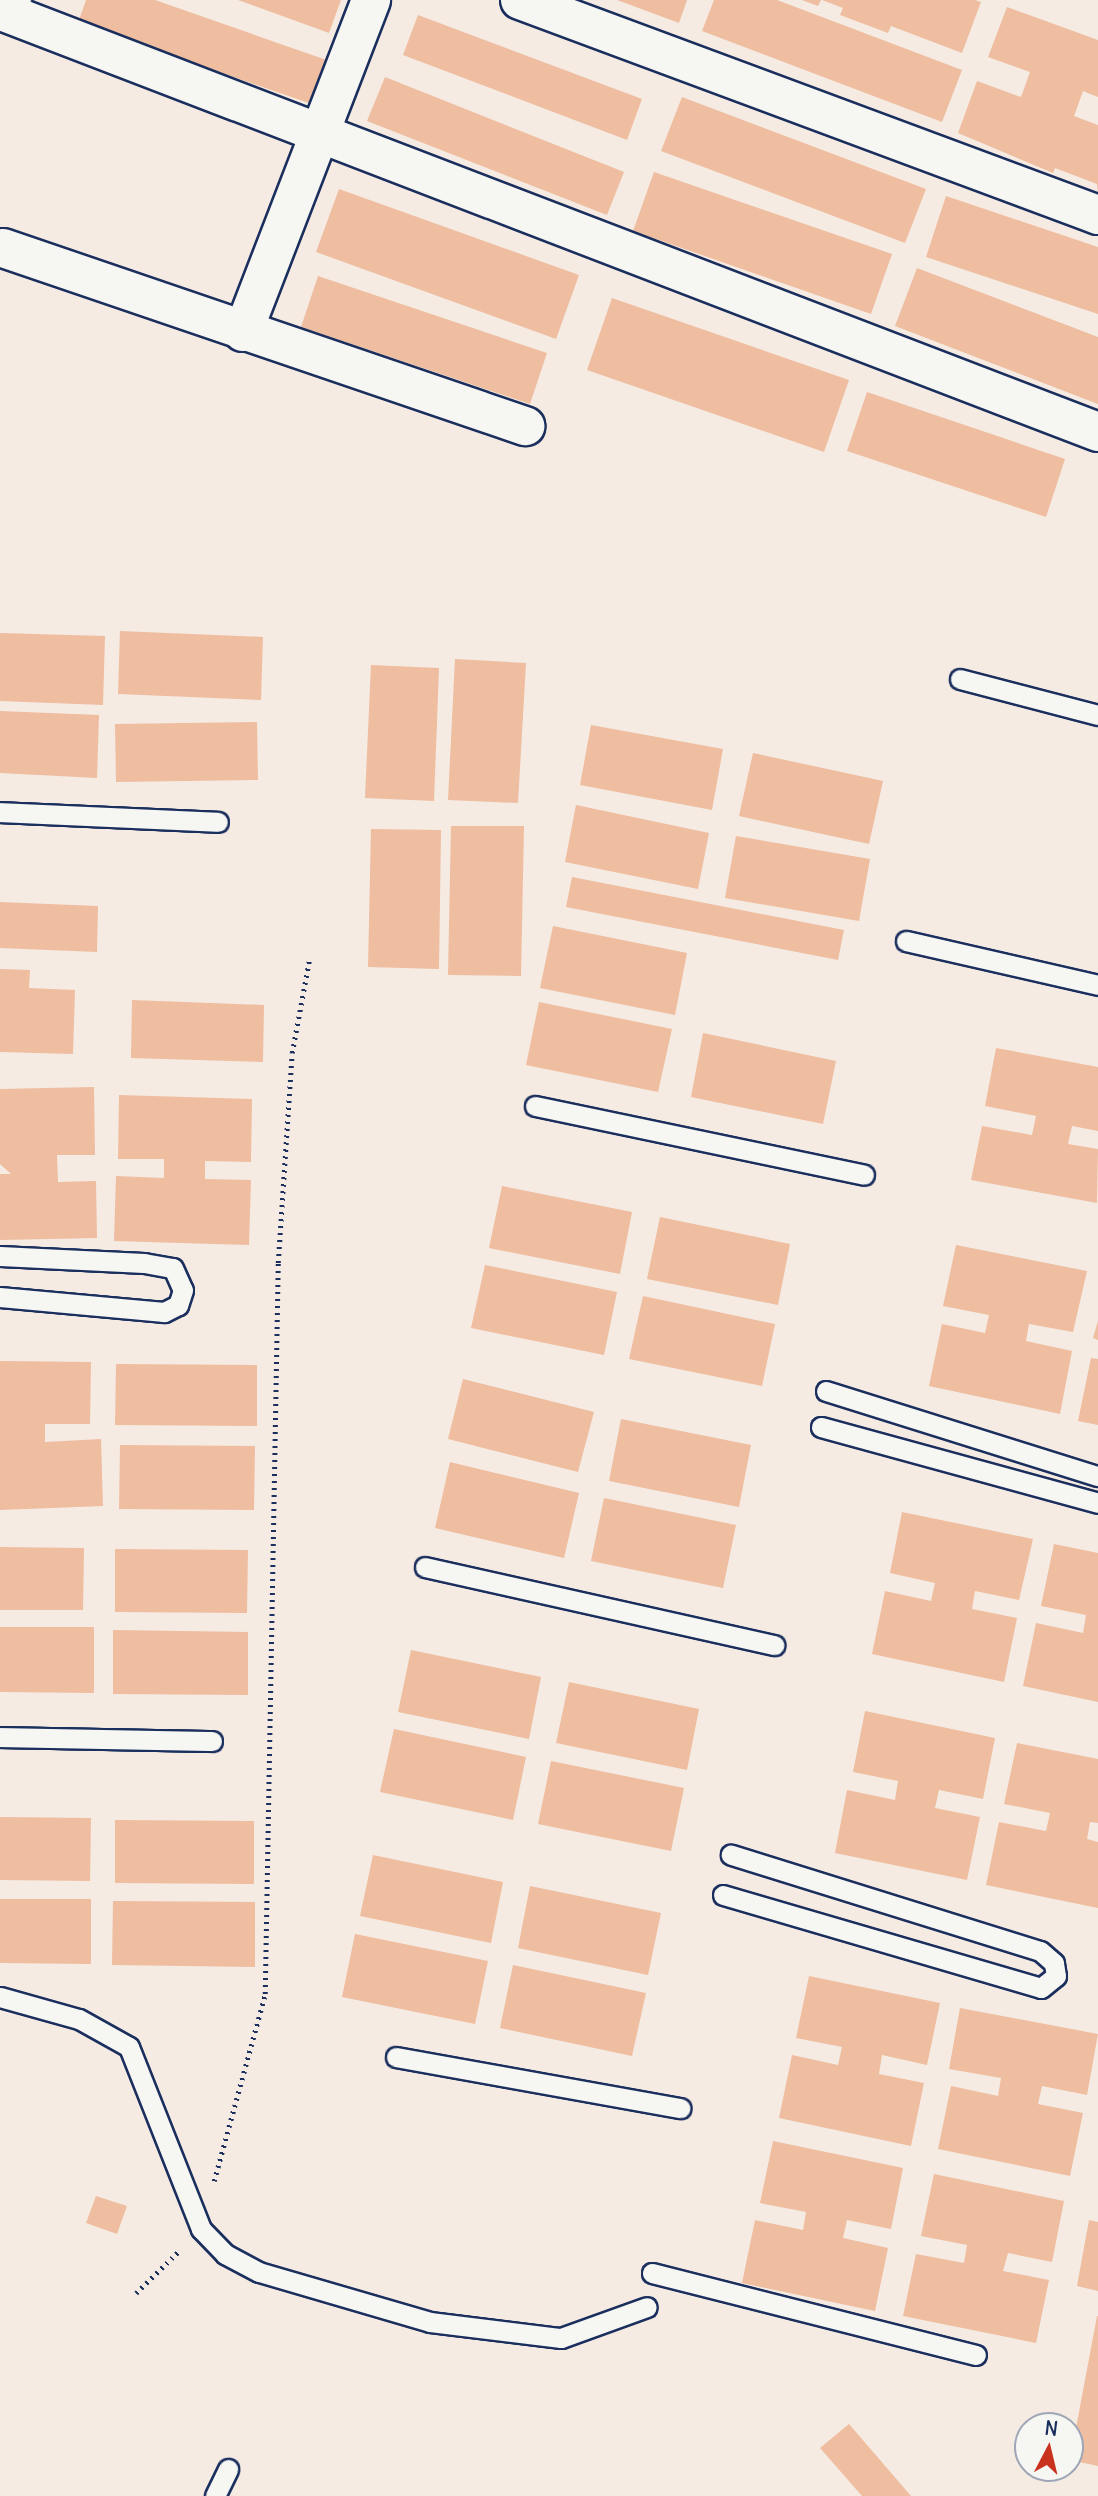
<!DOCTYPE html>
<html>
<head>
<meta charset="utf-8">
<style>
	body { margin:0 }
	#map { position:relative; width:1098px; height:2496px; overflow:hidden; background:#f5ebe2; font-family:Delius,sans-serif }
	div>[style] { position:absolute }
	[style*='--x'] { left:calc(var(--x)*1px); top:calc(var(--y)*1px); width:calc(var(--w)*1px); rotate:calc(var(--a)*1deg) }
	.building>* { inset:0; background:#efbda0 }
	.path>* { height:4.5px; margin-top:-2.25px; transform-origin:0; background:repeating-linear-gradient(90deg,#1b2f5e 0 2px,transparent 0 7px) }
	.roads { filter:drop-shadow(2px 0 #1b2f5e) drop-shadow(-2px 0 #1b2f5e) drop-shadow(0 2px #1b2f5e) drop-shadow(0 -2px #1b2f5e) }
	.lane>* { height:19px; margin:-9.5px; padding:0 9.5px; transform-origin:9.5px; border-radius:9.5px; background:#f6f6f2 }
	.street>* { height:38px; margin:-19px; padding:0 19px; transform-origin:19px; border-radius:19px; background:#f6f6f2 }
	span { translate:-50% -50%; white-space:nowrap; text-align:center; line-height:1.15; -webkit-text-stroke:6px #f6f6f2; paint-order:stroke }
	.north { position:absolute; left:1014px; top:2412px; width:70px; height:70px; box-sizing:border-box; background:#f6f6f2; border:2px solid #9ea6b7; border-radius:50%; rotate:7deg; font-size:19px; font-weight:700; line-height:28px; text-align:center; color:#1b2f5e }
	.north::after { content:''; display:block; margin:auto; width:24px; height:32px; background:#c8321e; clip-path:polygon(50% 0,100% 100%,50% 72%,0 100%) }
</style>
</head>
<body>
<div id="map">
	<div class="building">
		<div style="clip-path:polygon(86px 0,155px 0,335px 63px,320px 107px,78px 23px)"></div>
		<div style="clip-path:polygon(238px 0,341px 0,329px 33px)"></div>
		<div style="clip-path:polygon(617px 0,687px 0,679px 23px)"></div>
		<div style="clip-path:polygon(714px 0,777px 0,962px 70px,942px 122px,702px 31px)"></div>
		<div style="clip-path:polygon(802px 0,821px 0,818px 6px)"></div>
		<div style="clip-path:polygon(822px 0,975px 0,981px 2px,962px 53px,891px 26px,888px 33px,840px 15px,843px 8px)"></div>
		<div style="clip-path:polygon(1007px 7px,1098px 40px,1098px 97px,1083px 91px,1074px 116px,1098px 125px,1098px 196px,1097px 184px,1055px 168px,1053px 173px,958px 133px,977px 81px,1021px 97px,1030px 72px,988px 57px)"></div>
		<div style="clip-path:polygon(418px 15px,642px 99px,627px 140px,403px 55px)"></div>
		<div style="clip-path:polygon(385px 77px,624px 172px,607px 215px,367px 121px)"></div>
		<div style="clip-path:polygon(682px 97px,926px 189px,905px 243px,661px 151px)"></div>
		<div style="clip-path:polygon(654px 172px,892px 254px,871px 314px,633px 231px)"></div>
		<div style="clip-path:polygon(339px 189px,579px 275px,556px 339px,316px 252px)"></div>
		<div style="clip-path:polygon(946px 196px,1098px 247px,1098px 314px,926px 257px)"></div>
		<div style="clip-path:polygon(917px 268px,1098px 337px,1098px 404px,895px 326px)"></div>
		<div style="clip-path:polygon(318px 276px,547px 353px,530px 404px,301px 327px)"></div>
		<div style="clip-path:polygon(612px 298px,849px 380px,824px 452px,587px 370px)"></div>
		<div style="clip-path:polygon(867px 392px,1065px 459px,1046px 517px,847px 451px)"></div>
		<div style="clip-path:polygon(120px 631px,263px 637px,261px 700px,118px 694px)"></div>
		<div style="clip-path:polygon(0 633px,105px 636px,103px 705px,0 701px)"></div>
		<div style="clip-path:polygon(455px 659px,526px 663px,518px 803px,448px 800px)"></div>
		<div style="clip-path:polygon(371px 665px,439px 668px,434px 801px,365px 798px)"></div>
		<div style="clip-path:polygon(0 711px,99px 715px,97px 778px,0 773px)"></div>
		<div style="clip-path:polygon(257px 722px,258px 780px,116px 782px,115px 724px)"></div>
		<div style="clip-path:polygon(591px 725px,723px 749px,712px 810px,580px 785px)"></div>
		<div style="clip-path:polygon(753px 753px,883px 781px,869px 844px,739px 816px)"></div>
		<div style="clip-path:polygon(576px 805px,709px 833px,698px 889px,565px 862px)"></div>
		<div style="clip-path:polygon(451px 826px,524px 826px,521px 976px,448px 975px)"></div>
		<div style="clip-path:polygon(371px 829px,441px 830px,439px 969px,368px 967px)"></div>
		<div style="clip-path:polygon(736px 836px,870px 859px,859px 921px,725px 898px)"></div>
		<div style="clip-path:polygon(572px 877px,844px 930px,838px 960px,566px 907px)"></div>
		<div style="clip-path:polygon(0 902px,98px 906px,97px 952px,0 948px)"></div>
		<div style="clip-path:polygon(553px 926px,687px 953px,675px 1015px,540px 988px)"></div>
		<div style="clip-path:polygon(0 969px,30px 970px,29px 988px,75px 990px,73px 1054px,0 1052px)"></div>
		<div style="clip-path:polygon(132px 1000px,264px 1005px,263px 1062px,131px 1058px)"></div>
		<div style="clip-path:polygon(539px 1002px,672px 1029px,658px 1092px,526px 1065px)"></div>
		<div style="clip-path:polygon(703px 1033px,836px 1061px,823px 1124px,691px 1097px)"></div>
		<div style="clip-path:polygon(996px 1048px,1098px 1067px,1098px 1131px,1072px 1126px,1068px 1144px,1098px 1149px,1097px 1203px,971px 1180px,982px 1126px,1032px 1135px,1036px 1116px,985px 1106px)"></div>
		<div style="clip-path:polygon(94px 1087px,95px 1155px,57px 1155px,58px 1182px,96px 1181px,97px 1238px,0 1240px,0 1174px,11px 1174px,0 1164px,0 1089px)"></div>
		<div style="clip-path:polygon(119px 1095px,252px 1099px,251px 1162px,205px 1161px,205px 1179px,251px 1180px,249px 1245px,114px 1241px,116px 1176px,164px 1178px,164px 1159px,118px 1159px)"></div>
		<div style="clip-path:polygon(502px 1186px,632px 1212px,620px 1274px,489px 1248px)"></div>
		<div style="clip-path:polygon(660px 1217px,790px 1244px,778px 1305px,647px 1279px)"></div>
		<div style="clip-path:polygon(956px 1245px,1087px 1271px,1073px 1332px,1029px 1324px,1026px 1341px,1072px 1351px,1060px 1414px,929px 1386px,942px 1324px,985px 1333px,989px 1315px,943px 1306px)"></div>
		<div style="clip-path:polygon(485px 1265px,617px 1292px,604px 1355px,471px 1328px)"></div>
		<div style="clip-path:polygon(643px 1296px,775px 1324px,762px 1386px,629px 1359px)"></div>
		<div style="clip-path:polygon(1098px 1321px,1098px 1340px,1093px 1338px)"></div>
		<div style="clip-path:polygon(1091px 1358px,1098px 1359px,1098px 1425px,1078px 1421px)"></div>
		<div style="clip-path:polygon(0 1361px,91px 1362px,90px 1424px,45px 1424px,45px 1442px,101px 1439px,103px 1506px,0 1510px)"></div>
		<div style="clip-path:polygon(116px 1364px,257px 1365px,257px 1426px,115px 1425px)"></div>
		<div style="clip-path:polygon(463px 1379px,594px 1412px,578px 1472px,448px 1439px)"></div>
		<div style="clip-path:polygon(621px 1419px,751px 1445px,739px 1507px,609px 1481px)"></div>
		<div style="clip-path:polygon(120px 1445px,255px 1446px,254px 1510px,119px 1509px)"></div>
		<div style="clip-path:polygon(450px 1462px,579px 1493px,564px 1558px,435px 1528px)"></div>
		<div style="clip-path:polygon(604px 1498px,736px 1525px,723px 1588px,591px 1561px)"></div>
		<div style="clip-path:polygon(902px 1512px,1033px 1539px,1019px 1600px,975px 1591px,972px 1609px,1017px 1618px,1004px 1682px,872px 1654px,885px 1591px,931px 1601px,935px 1583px,890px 1573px)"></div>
		<div style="clip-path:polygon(1054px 1544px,1098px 1553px,1098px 1702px,1023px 1686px,1036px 1623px,1083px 1633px,1086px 1615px,1041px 1606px)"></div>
		<div style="clip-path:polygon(0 1547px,84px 1548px,83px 1610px,0 1610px)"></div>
		<div style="clip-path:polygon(115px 1549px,248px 1550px,247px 1613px,115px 1612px)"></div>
		<div style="clip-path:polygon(0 1627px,94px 1627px,94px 1693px,0 1692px)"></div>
		<div style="clip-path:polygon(113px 1630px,248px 1632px,248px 1695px,113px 1694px)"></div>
		<div style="clip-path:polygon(411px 1650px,541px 1677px,529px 1739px,398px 1712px)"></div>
		<div style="clip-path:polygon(569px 1682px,699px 1709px,687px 1770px,556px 1743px)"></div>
		<div style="clip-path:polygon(865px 1711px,995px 1738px,983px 1799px,939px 1790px,935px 1808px,980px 1817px,967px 1880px,835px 1853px,847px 1790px,895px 1800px,898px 1781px,853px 1772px)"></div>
		<div style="clip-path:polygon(394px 1729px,526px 1757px,513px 1820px,380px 1792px)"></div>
		<div style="clip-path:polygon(1017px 1743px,1098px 1759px,1098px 1823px,1090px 1822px,1087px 1839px,1098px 1842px,1098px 1908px,986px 1885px,999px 1822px,1046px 1831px,1050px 1813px,1004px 1804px)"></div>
		<div style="clip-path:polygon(551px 1761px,684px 1788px,671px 1851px,538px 1824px)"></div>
		<div style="clip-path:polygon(0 1817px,91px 1818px,90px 1881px,0 1880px)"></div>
		<div style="clip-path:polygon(115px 1820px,254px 1821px,254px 1884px,115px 1883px)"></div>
		<div style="clip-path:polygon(373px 1855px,503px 1882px,491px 1943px,360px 1916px)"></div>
		<div style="clip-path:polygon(530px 1886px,661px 1913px,648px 1975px,518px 1948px)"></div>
		<div style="clip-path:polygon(0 1899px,91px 1899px,91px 1964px,0 1963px)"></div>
		<div style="clip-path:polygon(113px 1901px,255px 1902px,255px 1967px,112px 1965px)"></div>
		<div style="clip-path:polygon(355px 1934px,488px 1961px,475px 2024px,342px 1997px)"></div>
		<div style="clip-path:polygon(513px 1965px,646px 1993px,632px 2056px,500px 2028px)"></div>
		<div style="clip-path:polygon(809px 1976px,940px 2003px,927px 2065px,882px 2055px,879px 2074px,924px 2083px,911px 2146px,779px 2118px,792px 2055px,838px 2065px,842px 2047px,796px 2038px)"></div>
		<div style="clip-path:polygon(960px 2008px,1098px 2034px,1087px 2095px,1042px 2086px,1038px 2104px,1083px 2113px,1070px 2176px,938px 2149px,951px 2086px,998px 2096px,1001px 2078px,949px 2069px)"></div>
		<div style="clip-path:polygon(773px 2141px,903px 2168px,891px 2229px,847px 2220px,843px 2238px,888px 2248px,875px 2311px,742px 2283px,755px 2220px,803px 2230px,806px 2212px,760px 2203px)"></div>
		<div style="clip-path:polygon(934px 2174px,1064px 2201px,1052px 2262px,1008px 2253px,1003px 2271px,1049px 2280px,1036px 2343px,903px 2316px,916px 2254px,964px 2263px,967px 2245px,921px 2236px)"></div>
		<div style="clip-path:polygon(96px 2196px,127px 2206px,117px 2234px,86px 2223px)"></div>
		<div style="clip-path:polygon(1089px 2220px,1098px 2222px,1098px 2291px,1077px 2286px)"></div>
		<div style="clip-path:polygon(1097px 2316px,1098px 2316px,1098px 2466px,1070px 2460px)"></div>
		<div style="clip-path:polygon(849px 2424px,911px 2496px,862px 2496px,820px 2448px)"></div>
	</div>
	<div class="path">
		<div style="--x:214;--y:2181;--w:194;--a:-74.7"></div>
		<div style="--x:265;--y:1994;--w:731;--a:-88.98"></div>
		<div style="--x:278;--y:1263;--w:210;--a:-86.2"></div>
		<div style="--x:292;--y:1053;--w:94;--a:-79.5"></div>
		<div style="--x:136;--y:2293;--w:62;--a:-44.3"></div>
	</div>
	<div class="roads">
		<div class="lane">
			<div style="--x:960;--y:679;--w:143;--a:14.6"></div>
			<div style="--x:0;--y:812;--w:218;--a:2.6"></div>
			<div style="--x:906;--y:941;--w:197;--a:12.9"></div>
			<div style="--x:535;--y:1106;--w:336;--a:11.8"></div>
			<div style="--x:0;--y:1256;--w:144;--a:2.8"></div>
			<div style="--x:144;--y:1263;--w:29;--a:10"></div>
			<div style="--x:173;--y:1268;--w:24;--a:66"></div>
			<div style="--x:183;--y:1290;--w:16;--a:108"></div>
			<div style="--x:178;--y:1305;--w:16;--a:153"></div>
			<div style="--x:164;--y:1312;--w:165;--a:-174.8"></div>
			<div style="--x:826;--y:1391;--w:285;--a:17.4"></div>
			<div style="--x:821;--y:1427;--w:287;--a:15.3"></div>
			<div style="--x:425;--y:1567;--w:358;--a:12.6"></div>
			<div style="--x:0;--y:1737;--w:212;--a:1.1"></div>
			<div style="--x:723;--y:1895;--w:331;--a:16.3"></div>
			<div style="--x:1041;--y:1988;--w:19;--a:-39"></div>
			<div style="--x:1056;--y:1976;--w:13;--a:-99"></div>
			<div style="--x:1054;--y:1963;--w:18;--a:-139"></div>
			<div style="--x:1040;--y:1951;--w:324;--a:-162.7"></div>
			<div style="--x:0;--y:1997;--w:82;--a:15.6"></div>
			<div style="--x:79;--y:2019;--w:57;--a:29.2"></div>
			<div style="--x:129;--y:2047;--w:196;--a:68.4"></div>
			<div style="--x:201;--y:2229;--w:35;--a:46"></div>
			<div style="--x:225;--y:2254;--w:38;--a:28"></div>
			<div style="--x:259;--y:2272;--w:178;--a:16.3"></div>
			<div style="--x:430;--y:2322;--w:132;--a:7"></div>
			<div style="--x:561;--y:2338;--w:91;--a:-19.8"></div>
			<div style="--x:396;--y:2057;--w:289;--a:10.2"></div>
			<div style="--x:652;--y:2273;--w:334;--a:14.2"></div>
			<div style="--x:215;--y:2496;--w:30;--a:-64"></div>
		</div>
		<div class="street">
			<div style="--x:12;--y:0;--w:14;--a:124"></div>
			<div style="--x:4;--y:12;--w:1172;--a:21"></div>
			<div style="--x:520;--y:0;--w:617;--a:20.4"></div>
			<div style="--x:3;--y:248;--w:552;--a:18.83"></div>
			<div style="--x:243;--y:332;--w:356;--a:-68.9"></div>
		</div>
	</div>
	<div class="north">N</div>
</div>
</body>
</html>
